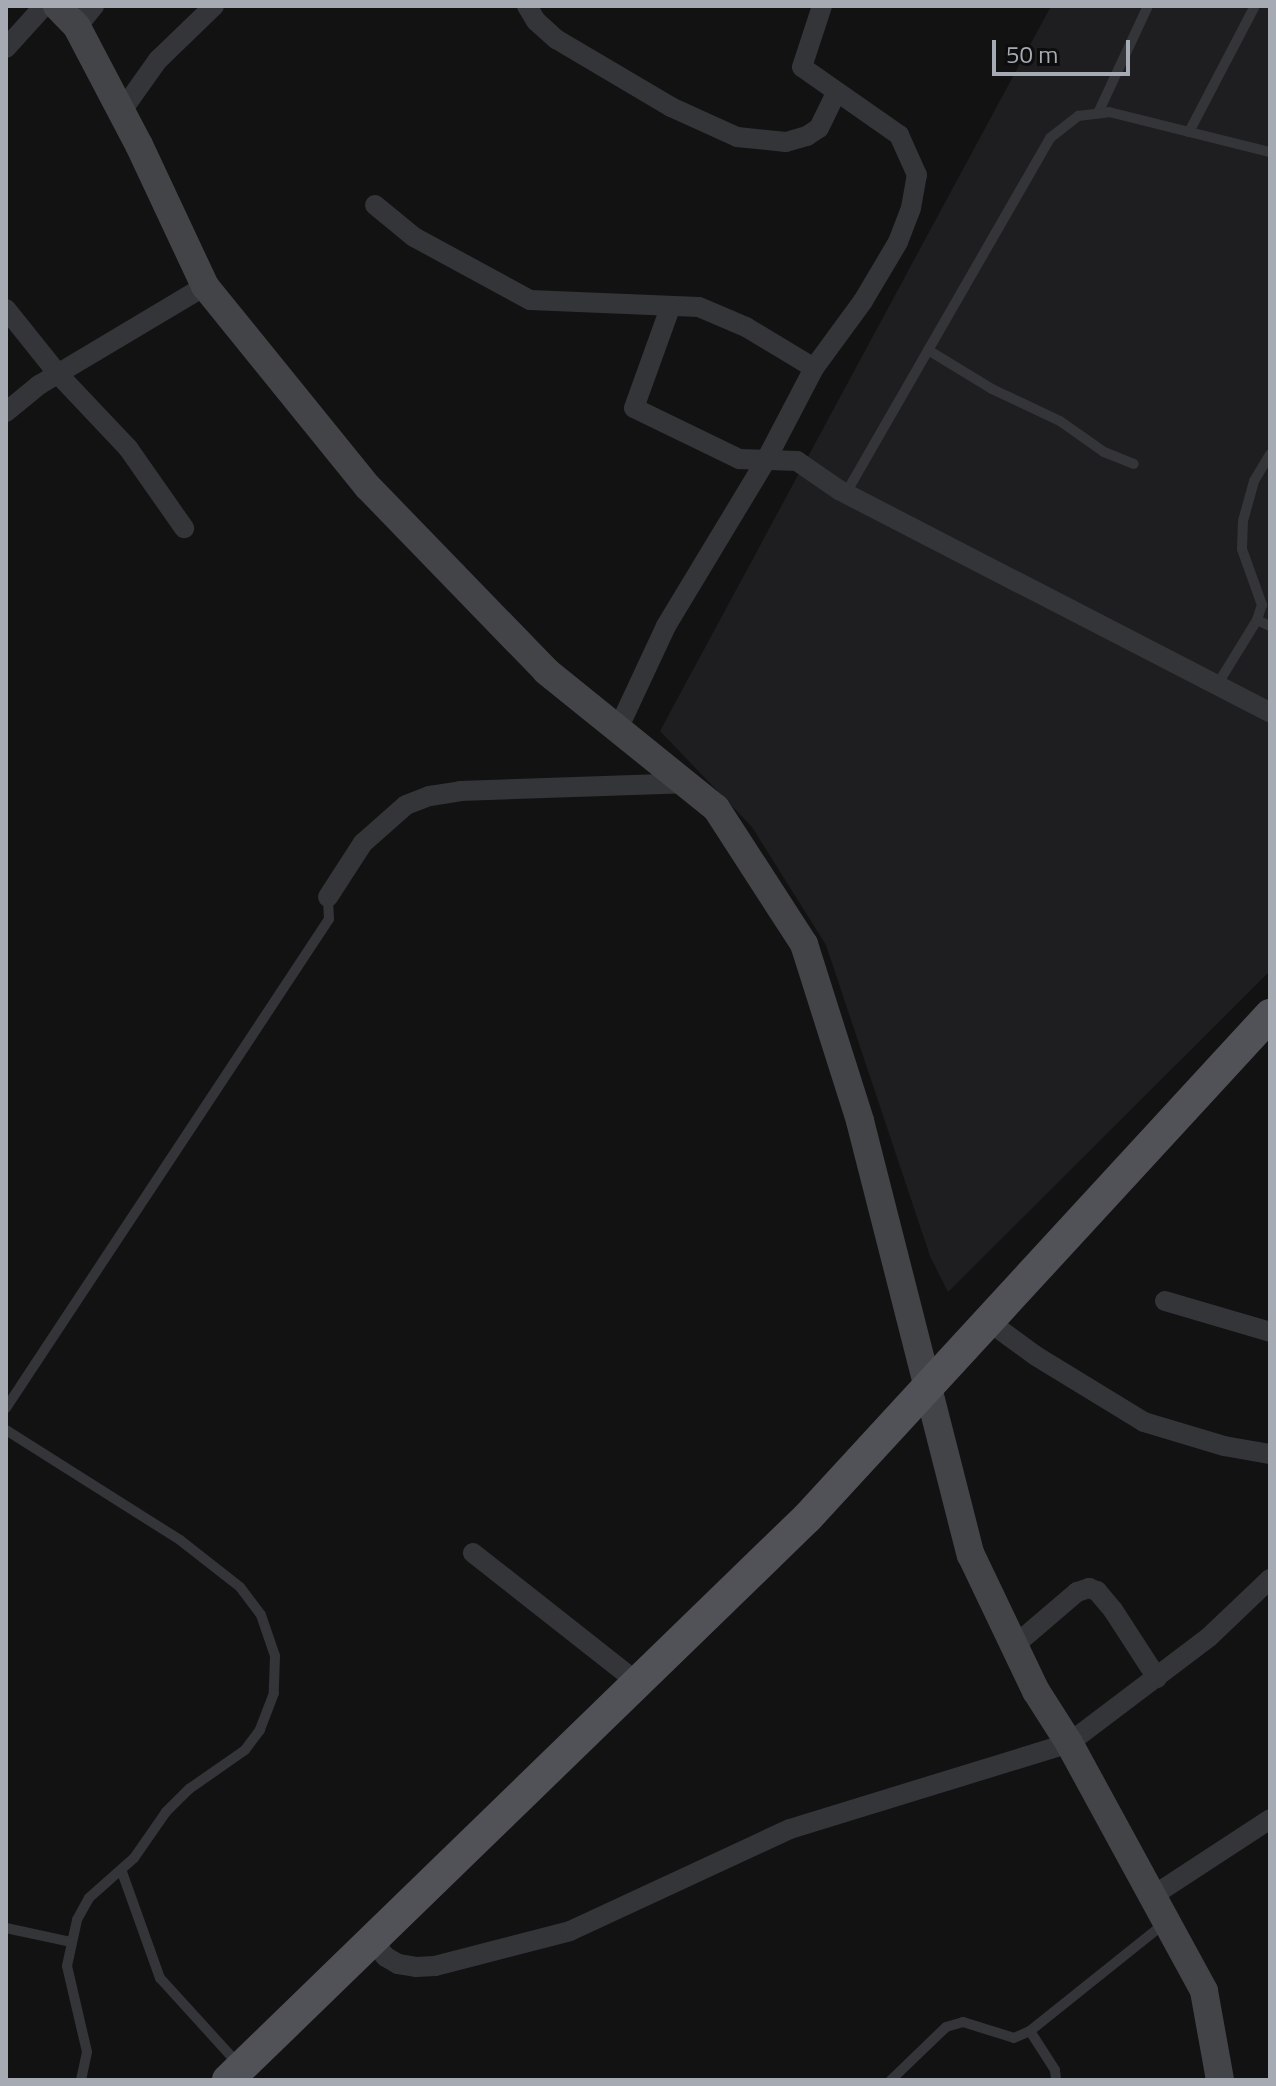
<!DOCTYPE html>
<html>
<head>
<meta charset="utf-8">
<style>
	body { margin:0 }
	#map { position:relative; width:1276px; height:2086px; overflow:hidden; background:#121213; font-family:"Titillium Web",sans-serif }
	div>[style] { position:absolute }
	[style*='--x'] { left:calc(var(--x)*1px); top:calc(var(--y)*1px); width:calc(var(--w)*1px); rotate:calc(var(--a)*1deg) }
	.built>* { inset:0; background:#1e1e20 }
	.lane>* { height:10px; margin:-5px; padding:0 5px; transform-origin:5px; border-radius:5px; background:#333538 }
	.street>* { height:20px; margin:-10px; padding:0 10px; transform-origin:10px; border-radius:10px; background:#333538 }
	.secondary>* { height:28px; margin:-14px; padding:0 14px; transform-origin:14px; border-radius:14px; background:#424448 }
	.primary>* { height:32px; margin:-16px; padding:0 16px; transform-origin:16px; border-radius:16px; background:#505257 }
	span { translate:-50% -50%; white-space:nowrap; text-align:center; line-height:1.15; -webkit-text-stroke:6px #0d0d0e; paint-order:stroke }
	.frame { position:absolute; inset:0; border:8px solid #a5aab3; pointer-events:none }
	.scale { position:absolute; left:992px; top:40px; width:138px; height:36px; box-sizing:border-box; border:4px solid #a5aab3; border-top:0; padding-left:10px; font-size:24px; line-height:28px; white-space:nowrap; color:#a5aab3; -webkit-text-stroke:6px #0d0d0e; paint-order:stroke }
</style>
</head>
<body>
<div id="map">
	<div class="built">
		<div style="clip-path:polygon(1051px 6px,1270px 6px,1270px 971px,948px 1292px,930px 1256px,826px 945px,752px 827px,660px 731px)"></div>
	</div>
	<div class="lane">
		<div style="--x:1102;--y:113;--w:4;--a:180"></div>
		<div style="--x:1098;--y:113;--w:118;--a:-65"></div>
		<div style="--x:1189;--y:132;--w:142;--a:-62.4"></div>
		<div style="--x:928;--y:350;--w:75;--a:31.4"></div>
		<div style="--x:992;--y:389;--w:75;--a:25.2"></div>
		<div style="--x:1060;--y:421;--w:54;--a:35.2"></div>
		<div style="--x:1104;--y:452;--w:32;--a:22"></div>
		<div style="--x:846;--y:493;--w:409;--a:-60.1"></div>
		<div style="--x:1050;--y:138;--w:36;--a:-38"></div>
		<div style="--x:1078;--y:116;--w:31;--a:-7"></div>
		<div style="--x:1109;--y:112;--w:166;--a:14"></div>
		<div style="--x:1257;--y:620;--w:14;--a:25"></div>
		<div style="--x:1217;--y:685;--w:76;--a:-58.4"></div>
		<div style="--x:1257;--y:620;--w:16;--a:-72"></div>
		<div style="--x:1262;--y:605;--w:59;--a:-109.7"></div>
		<div style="--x:1242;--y:549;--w:28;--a:-88"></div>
		<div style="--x:1243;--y:521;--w:41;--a:-74.6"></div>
		<div style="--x:1254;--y:481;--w:31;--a:-59"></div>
		<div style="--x:6;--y:1408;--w:586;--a:-56.55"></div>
		<div style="--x:329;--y:919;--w:22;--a:-93"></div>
		<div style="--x:6;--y:1430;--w:206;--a:32.3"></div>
		<div style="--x:180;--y:1540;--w:76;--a:38.1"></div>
		<div style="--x:240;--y:1587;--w:35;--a:53"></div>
		<div style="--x:261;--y:1615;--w:43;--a:71.1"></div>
		<div style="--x:275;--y:1656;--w:37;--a:92"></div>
		<div style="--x:274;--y:1693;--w:40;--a:111"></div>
		<div style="--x:260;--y:1730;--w:25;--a:127"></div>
		<div style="--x:245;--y:1750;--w:68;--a:145.1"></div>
		<div style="--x:189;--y:1789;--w:33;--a:135"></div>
		<div style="--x:166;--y:1812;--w:56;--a:124.8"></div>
		<div style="--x:134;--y:1858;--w:60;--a:138.4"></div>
		<div style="--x:89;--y:1898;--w:25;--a:119"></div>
		<div style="--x:77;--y:1920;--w:47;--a:102.3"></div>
		<div style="--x:67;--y:1966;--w:88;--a:76.9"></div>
		<div style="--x:87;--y:2052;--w:29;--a:102"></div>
		<div style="--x:122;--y:1872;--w:113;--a:70.3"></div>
		<div style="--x:160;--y:1978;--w:119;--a:47.7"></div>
		<div style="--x:6;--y:1928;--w:66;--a:12.2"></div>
		<div style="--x:1030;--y:2031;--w:46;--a:57.3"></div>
		<div style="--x:1055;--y:2070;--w:10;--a:84"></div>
		<div style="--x:891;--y:2080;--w:76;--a:-43.9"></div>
		<div style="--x:946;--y:2027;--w:18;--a:-16"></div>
		<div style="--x:963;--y:2022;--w:53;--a:17.4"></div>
		<div style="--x:1014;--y:2038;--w:17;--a:-24"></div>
		<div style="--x:1030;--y:2031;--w:173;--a:-38.7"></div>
	</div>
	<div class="street">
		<div style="--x:527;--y:6;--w:17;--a:59"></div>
		<div style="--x:536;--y:21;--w:27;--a:42"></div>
		<div style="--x:556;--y:39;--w:134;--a:30.6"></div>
		<div style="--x:671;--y:107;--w:72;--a:24.4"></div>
		<div style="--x:737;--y:137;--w:49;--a:5.8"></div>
		<div style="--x:786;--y:142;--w:22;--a:-16"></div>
		<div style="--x:807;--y:136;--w:14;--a:-34"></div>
		<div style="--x:819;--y:128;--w:39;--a:-64"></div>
		<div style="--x:77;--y:27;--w:27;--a:-51"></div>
		<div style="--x:6;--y:48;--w:57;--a:-47.9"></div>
		<div style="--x:121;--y:112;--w:64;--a:-54.6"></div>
		<div style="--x:158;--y:60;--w:78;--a:-44"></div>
		<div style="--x:375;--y:205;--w:50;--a:39.4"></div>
		<div style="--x:414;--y:237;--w:132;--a:28.5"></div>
		<div style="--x:530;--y:300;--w:169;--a:2.4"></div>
		<div style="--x:699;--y:307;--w:51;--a:23.1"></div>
		<div style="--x:746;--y:327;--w:79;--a:31.1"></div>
		<div style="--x:670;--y:308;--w:106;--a:109.8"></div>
		<div style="--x:634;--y:408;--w:117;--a:25.9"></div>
		<div style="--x:739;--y:459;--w:58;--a:2"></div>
		<div style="--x:797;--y:461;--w:51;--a:34.6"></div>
		<div style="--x:839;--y:490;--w:485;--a:27.3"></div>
		<div style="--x:6;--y:309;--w:83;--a:51.3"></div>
		<div style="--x:58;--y:374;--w:102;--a:46.6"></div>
		<div style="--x:128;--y:448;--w:98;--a:55"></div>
		<div style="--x:6;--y:412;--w:43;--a:-39.3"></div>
		<div style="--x:39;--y:385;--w:193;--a:-30.8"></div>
		<div style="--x:618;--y:729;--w:114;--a:-65"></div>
		<div style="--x:666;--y:626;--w:194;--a:-58.9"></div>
		<div style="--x:766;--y:460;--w:104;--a:-62.4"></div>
		<div style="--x:814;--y:368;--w:83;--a:-53.8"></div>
		<div style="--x:863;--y:301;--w:69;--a:-59.3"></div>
		<div style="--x:898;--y:242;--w:36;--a:-69"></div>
		<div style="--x:911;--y:208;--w:34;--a:-80"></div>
		<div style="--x:917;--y:175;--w:44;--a:-114.2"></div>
		<div style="--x:899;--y:135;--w:118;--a:-145"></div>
		<div style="--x:802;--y:67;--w:64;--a:-71.8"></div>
		<div style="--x:328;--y:897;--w:64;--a:-57.1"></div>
		<div style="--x:363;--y:843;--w:57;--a:-41.5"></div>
		<div style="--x:406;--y:805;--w:26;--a:-21"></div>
		<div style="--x:430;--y:796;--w:30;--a:-9"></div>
		<div style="--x:460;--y:791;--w:225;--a:-2"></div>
		<div style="--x:1165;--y:1301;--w:109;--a:16.4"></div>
		<div style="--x:988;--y:1321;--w:59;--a:36.1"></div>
		<div style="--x:1036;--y:1356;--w:127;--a:31.4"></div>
		<div style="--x:1144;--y:1422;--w:84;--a:16.7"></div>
		<div style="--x:1224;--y:1446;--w:47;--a:9.9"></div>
		<div style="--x:473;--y:1553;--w:209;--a:38.2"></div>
		<div style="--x:1014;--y:1646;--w:83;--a:-40.6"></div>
		<div style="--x:1077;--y:1592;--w:13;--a:-18"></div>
		<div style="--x:1089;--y:1588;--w:9;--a:21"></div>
		<div style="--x:1097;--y:1591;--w:25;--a:50"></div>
		<div style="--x:1113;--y:1610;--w:81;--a:57.1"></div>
		<div style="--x:1151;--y:1897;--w:142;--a:-33.2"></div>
		<div style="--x:372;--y:1940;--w:22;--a:51"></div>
		<div style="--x:386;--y:1957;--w:14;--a:30"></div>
		<div style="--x:398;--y:1964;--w:18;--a:9"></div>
		<div style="--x:416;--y:1967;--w:19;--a:-3"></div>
		<div style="--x:435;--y:1966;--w:139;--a:-14.5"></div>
		<div style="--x:570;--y:1931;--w:242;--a:-24.9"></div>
		<div style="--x:790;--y:1829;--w:292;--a:-17.1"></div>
		<div style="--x:1069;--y:1743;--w:174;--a:-37.1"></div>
		<div style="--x:1208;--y:1638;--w:86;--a:-43.6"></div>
	</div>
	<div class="secondary">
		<div style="--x:57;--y:6;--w:29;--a:46"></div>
		<div style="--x:77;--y:27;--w:133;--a:62.3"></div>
		<div style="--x:139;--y:145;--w:156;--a:64.9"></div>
		<div style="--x:205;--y:286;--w:259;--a:51"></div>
		<div style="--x:368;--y:487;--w:256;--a:45.9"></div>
		<div style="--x:546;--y:671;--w:218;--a:38.9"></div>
		<div style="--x:716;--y:808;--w:162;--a:57.1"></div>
		<div style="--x:804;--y:944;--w:186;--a:72.4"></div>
		<div style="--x:860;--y:1121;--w:448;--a:75.7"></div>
		<div style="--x:971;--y:1555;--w:151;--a:64.5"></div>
		<div style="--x:1036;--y:1691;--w:62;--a:57.6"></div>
		<div style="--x:1069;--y:1743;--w:282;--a:61.4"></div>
		<div style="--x:1204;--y:1991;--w:90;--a:79.8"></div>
	</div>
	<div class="primary">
		<div style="--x:228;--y:2080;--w:807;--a:-44.15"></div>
		<div style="--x:807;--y:1518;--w:684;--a:-47.37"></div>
	</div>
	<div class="frame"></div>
	<div class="scale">50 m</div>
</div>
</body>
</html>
